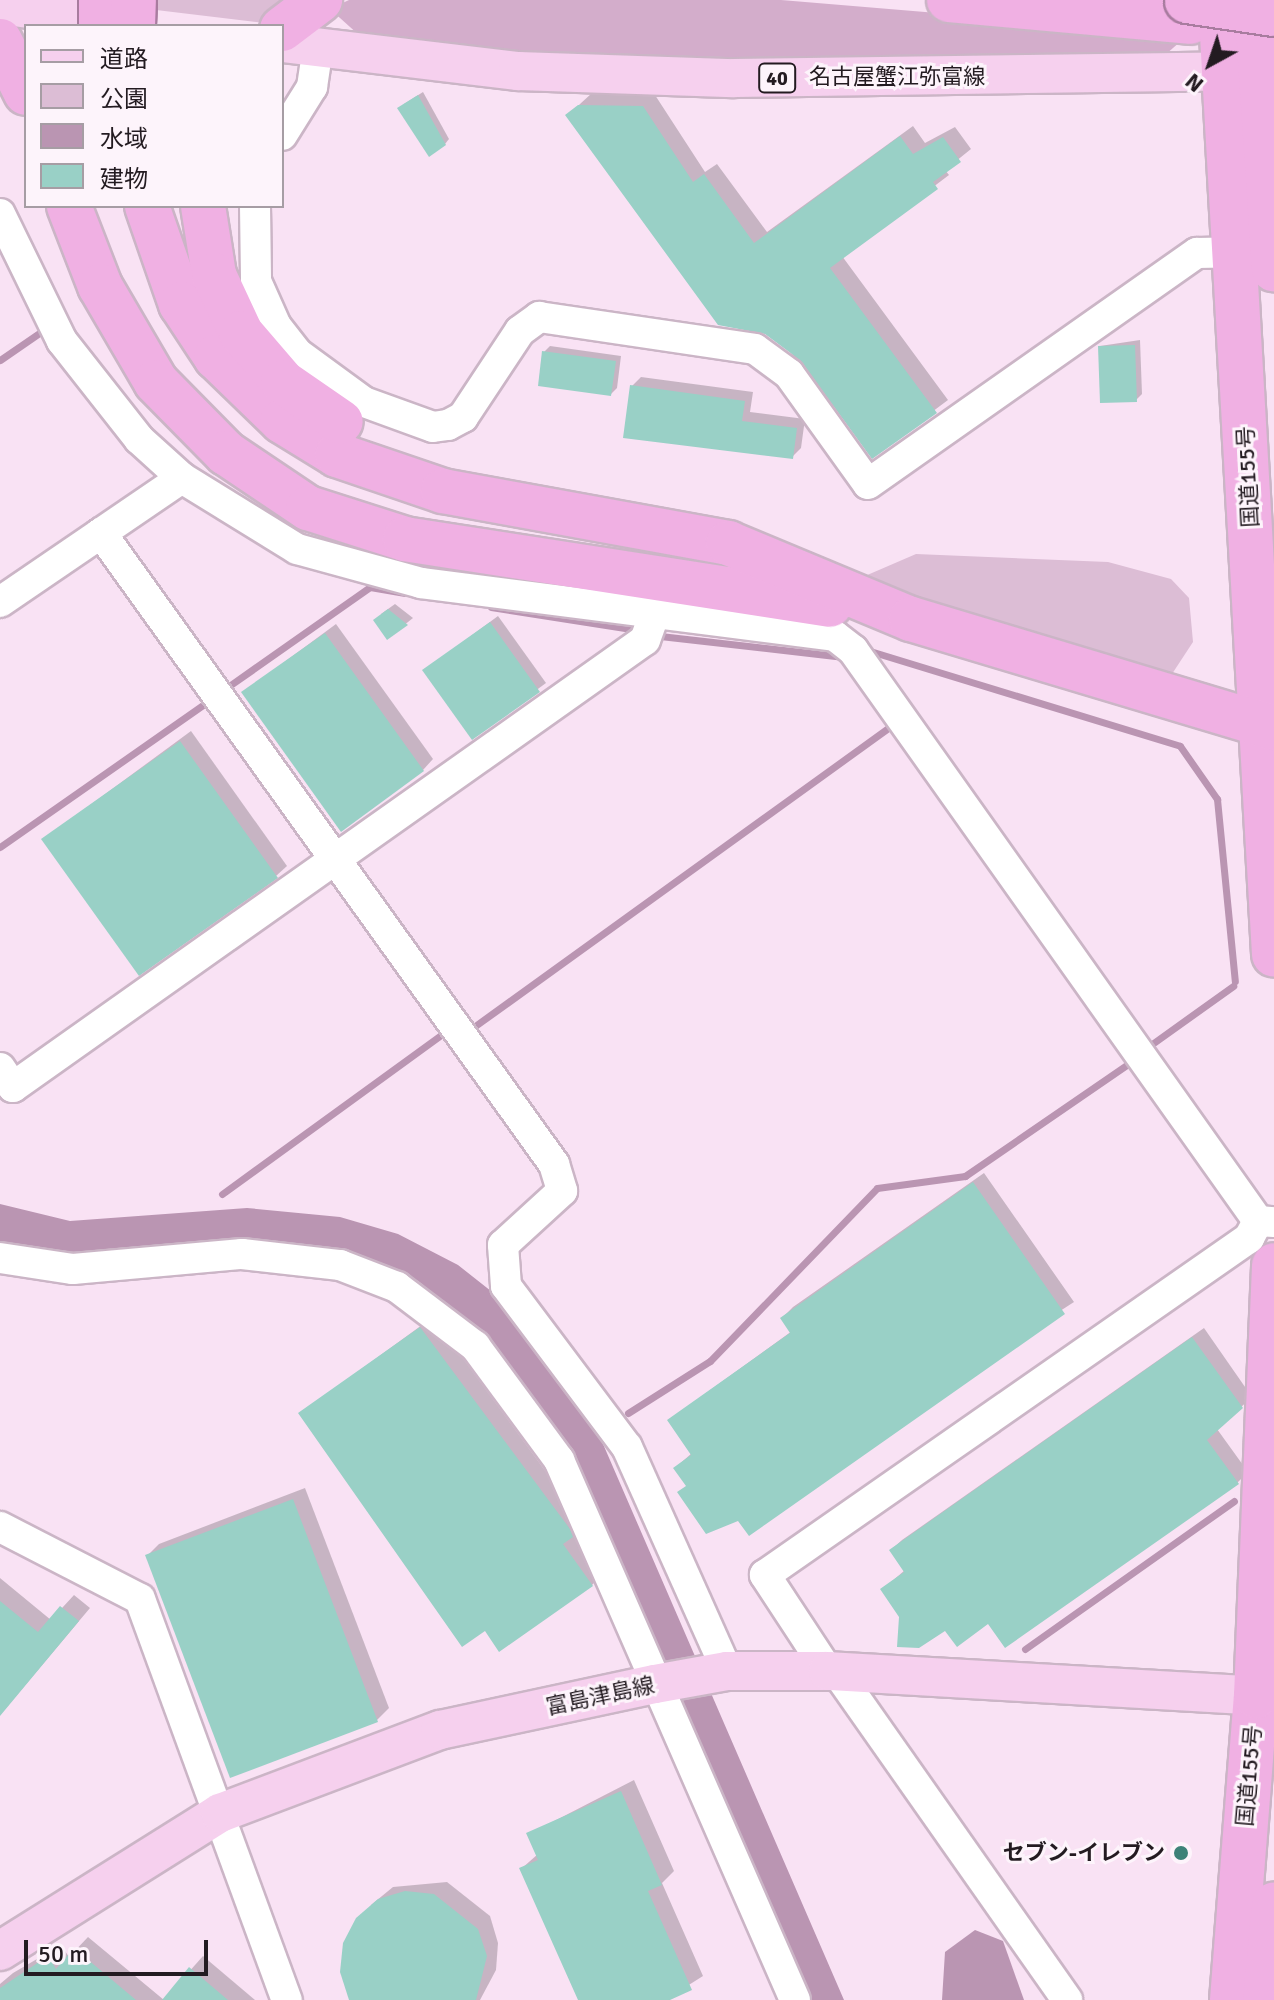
<!DOCTYPE html>
<html>
<head>
<meta charset="utf-8">
<style>
	body { margin:0 }
	#map { position:relative; width:1274px; height:2000px; overflow:hidden; background:#f9e2f4; font-family:Signika,"Noto Sans JP",sans-serif }
	div>[style] { position:absolute }
	[style*='--x'] { left:calc(var(--x)*1px); top:calc(var(--y)*1px); width:calc(var(--w)*1px); rotate:calc(var(--a)*1deg) }
	.green>* { inset:0; background:#dcbdd5 }
	.forest>* { inset:0; background:#d3adcb }
	.water>* { inset:0; background:#ba95b2 }
	.shadow>* { inset:0; background:#0003 }
	.stream>* { height:7px; margin:-3.5px; padding:0 3.5px; transform-origin:3.5px; border-radius:3.5px; background:#ba95b2 }
	.building>* { inset:0; background:#99d0c6 }
	.roads { filter:drop-shadow(2px 0 #cbb5c6) drop-shadow(-2px 0 #cbb5c6) drop-shadow(0 2px #cbb5c6) drop-shadow(0 -2px #cbb5c6) }
	.minor>* { height:30px; margin:-15px; padding:0 15px; transform-origin:15px; border-radius:15px; background:#fff }
	.major>* { height:38px; margin:-19px; padding:0 19px; transform-origin:19px; border-radius:19px; background:#f6d0ee }
	.highway>* { height:44px; margin:-22px; padding:0 22px; transform-origin:22px; border-radius:22px; background:#f0b0e3 }
	.bridges { filter:drop-shadow(2px 0 #a87c9f) drop-shadow(-2px 0 #a87c9f) drop-shadow(0 2px #a87c9f) drop-shadow(0 -2px #a87c9f) }
	.highway-bridge>* { height:44px; margin:-22px; padding:0 22px; transform-origin:22px; border-radius:22px; background:#f0b0e3 }
	.dots>* { width:22px; height:22px; translate:-50% -50%; box-sizing:border-box; border:4px solid #fdf4fb; border-radius:50% }
	span { translate:-50% -50%; white-space:nowrap; text-align:center; line-height:1.15; -webkit-text-stroke:6px #fdf4fb; paint-order:stroke }
	.shield-label span { padding:2px 6px; background:#fdf4fb; border:2px solid; border-radius:6px; -webkit-text-stroke-width:0 }
	.shield-label { font-size:20px; color:#231b21; font-weight:700 }
	.street-label { font-size:22px; color:#231b21 }
	.poi-label { font-size:22px; color:#231b21; font-weight:700 }
	.right { translate:-100% -50%; text-align:right }
	.legend { position:absolute; left:24px; top:24px; width:260px; height:184px; box-sizing:border-box; background:#fdf4fb; border:2px solid #a69da4; margin:0; padding:10px 14px; list-style:none; font-size:24px; color:#231b21 }
	.legend li { display:flex; align-items:center; gap:16px; height:40px }
	.legend b { width:40px; border:2px solid #a69da4 }
	.north { position:absolute; left:1170px; top:24px; width:80px; height:80px; -webkit-text-stroke:6px #fdf4fb; paint-order:stroke; rotate:220deg; font-size:22px; font-weight:700; line-height:32px; text-align:center; color:#231b21 }
	.north::after { content:''; display:block; margin:auto; width:28px; height:36px; background:#231b21; clip-path:polygon(50% 0,100% 100%,50% 72%,0 100%) }
	.scale { position:absolute; left:24px; top:1940px; width:184px; height:36px; box-sizing:border-box; border:4px solid #231b21; border-top:0; padding-left:10px; font-size:24px; line-height:28px; white-space:nowrap; color:#231b21; -webkit-text-stroke:6px #fdf4fb; paint-order:stroke }
</style>
</head>
<body>
<div id="map">
	<div class="green">
		<div style="clip-path:polygon(73px 0,288px 0,265px 23px)"></div>
		<div style="clip-path:polygon(916px 554px,1108px 562px,1171px 579px,1189px 598px,1193px 642px,1170px 677px,916px 603px,865px 576px)"></div>
	</div>
	<div class="forest">
		<div style="clip-path:polygon(349px 0,781px 0,1189px 34px,1165px 55px,917px 63px,521px 51px,360px 36px,330px 9px)"></div>
	</div>
	<div class="water">
		<div style="clip-path:polygon(0 1204px,70px 1221px,247px 1208px,340px 1217px,398px 1234px,458px 1265px,496px 1295px,600px 1437px,844px 2000px,789px 2000px,686px 1717px,466px 1320px,418px 1281px,307px 1246px,246px 1239px,64px 1255px,0 1244px)"></div>
		<div style="clip-path:polygon(975px 1930px,1003px 1941px,1024px 2000px,942px 2000px,945px 1952px)"></div>
	</div>
	<div class="shadow">
		<div style="clip-path:polygon(423px 92px,449px 139px,445px 144px,404px 104px)"></div>
		<div style="clip-path:polygon(592px 93px,655px 95px,705px 172px,717px 164px,767px 232px,913px 126px,925px 143px,955px 127px,971px 149px,945px 170px,949px 175px,842px 256px,948px 400px,873px 456px,788px 349px,568px 115px)"></div>
		<div style="clip-path:polygon(1140px 340px,1142px 394px,1136px 400px,1100px 346px)"></div>
		<div style="clip-path:polygon(550px 346px,621px 356px,617px 388px,611px 394px,544px 352px)"></div>
		<div style="clip-path:polygon(641px 377px,753px 392px,750px 412px,805px 419px,801px 448px,792px 457px,632px 386px)"></div>
		<div style="clip-path:polygon(395px 604px,413px 618px,388px 638px,381px 614px)"></div>
		<div style="clip-path:polygon(498px 616px,546px 683px,473px 737px,425px 670px)"></div>
		<div style="clip-path:polygon(336px 624px,433px 759px,423px 770px,244px 692px)"></div>
		<div style="clip-path:polygon(191px 731px,287px 866px,276px 876px,44px 839px)"></div>
		<div style="clip-path:polygon(984px 1173px,1074px 1302px,739px 1518px,687px 1485px,675px 1468px,692px 1453px,669px 1420px,792px 1331px,782px 1318px,793px 1307px)"></div>
		<div style="clip-path:polygon(433px 1317px,584px 1524px,604px 1573px,592px 1585px,485px 1628px,301px 1413px)"></div>
		<div style="clip-path:polygon(1204px 1328px,1252px 1397px,1217px 1429px,1248px 1472px,1237px 1483px,988px 1621px,946px 1628px,901px 1616px,882px 1590px,905px 1570px,891px 1550px,902px 1540px)"></div>
		<div style="clip-path:polygon(305px 1488px,389px 1708px,377px 1720px,232px 1776px,147px 1556px,159px 1544px)"></div>
		<div style="clip-path:polygon(0 1578px,51px 1620px,74px 1595px,90px 1608px,0 1715px)"></div>
		<div style="clip-path:polygon(634px 1780px,674px 1871px,662px 1883px,703px 1976px,665px 2000px,580px 2000px,521px 1869px,538px 1854px,529px 1834px)"></div>
		<div style="clip-path:polygon(447px 1882px,490px 1916px,498px 1943px,496px 1970px,480px 2000px,353px 2000px,371px 1905px,393px 1887px)"></div>
		<div style="clip-path:polygon(88px 1937px,164px 2000px,0 2000px,0 1984px,13px 1973px,61px 1945px,69px 1957px)"></div>
		<div style="clip-path:polygon(203px 1956px,255px 2000px,164px 2000px)"></div>
	</div>
	<div class="stream">
		<div style="--x:0;--y:360;--w:51;--a:-34.6"></div>
		<div style="--x:491;--y:607;--w:142;--a:8.9"></div>
		<div style="--x:660;--y:636;--w:185;--a:6.5"></div>
		<div style="--x:870;--y:651;--w:324;--a:17"></div>
		<div style="--x:1180;--y:746;--w:65;--a:55.1"></div>
		<div style="--x:1217;--y:799;--w:183;--a:84.4"></div>
		<div style="--x:229;--y:686;--w:172;--a:-35.1"></div>
		<div style="--x:370;--y:587;--w:34;--a:10"></div>
		<div style="--x:0;--y:847;--w:253;--a:-35"></div>
		<div style="--x:475;--y:1026;--w:513;--a:-35.8"></div>
		<div style="--x:1152;--y:1044;--w:100;--a:-35.6"></div>
		<div style="--x:222;--y:1194;--w:271;--a:-36"></div>
		<div style="--x:628;--y:1413;--w:97;--a:-32.4"></div>
		<div style="--x:710;--y:1361;--w:240;--a:-46"></div>
		<div style="--x:877;--y:1188;--w:89;--a:-7.8"></div>
		<div style="--x:965;--y:1176;--w:198;--a:-34.5"></div>
		<div style="--x:1025;--y:1649;--w:256;--a:-35.3"></div>
	</div>
	<div class="building">
		<div style="clip-path:polygon(418px 95px,446px 145px,429px 157px,397px 108px)"></div>
		<div style="clip-path:polygon(578px 105px,643px 106px,693px 182px,704px 174px,754px 243px,900px 136px,913px 154px,943px 137px,961px 162px,933px 182px,938px 189px,830px 268px,937px 413px,872px 459px,800px 360px,765px 334px,718px 325px,565px 115px)"></div>
		<div style="clip-path:polygon(1135px 345px,1137px 402px,1100px 403px,1098px 346px)"></div>
		<div style="clip-path:polygon(542px 351px,616px 361px,611px 396px,538px 386px)"></div>
		<div style="clip-path:polygon(630px 385px,745px 401px,742px 421px,797px 428px,793px 459px,623px 438px)"></div>
		<div style="clip-path:polygon(388px 609px,408px 625px,387px 640px,373px 620px)"></div>
		<div style="clip-path:polygon(490px 622px,540px 692px,472px 740px,422px 670px)"></div>
		<div style="clip-path:polygon(325px 633px,424px 771px,341px 832px,241px 692px)"></div>
		<div style="clip-path:polygon(180px 741px,278px 878px,139px 976px,41px 839px)"></div>
		<div style="clip-path:polygon(973px 1182px,1065px 1314px,749px 1536px,738px 1521px,706px 1534px,677px 1492px,686px 1486px,673px 1468px,691px 1455px,667px 1420px,790px 1333px,780px 1318px)"></div>
		<div style="clip-path:polygon(420px 1327px,570px 1529px,573px 1537px,563px 1544px,593px 1586px,499px 1652px,485px 1631px,462px 1647px,298px 1413px)"></div>
		<div style="clip-path:polygon(1192px 1337px,1243px 1408px,1207px 1440px,1239px 1484px,1005px 1648px,988px 1624px,957px 1647px,945px 1631px,919px 1648px,897px 1647px,899px 1617px,880px 1589px,904px 1572px,889px 1550px)"></div>
		<div style="clip-path:polygon(293px 1499px,378px 1722px,230px 1778px,145px 1555px)"></div>
		<div style="clip-path:polygon(0 1601px,38px 1632px,60px 1606px,79px 1621px,0 1716px)"></div>
		<div style="clip-path:polygon(621px 1791px,662px 1885px,648px 1891px,692px 1990px,670px 2000px,578px 2000px,519px 1868px,538px 1860px,526px 1833px)"></div>
		<div style="clip-path:polygon(405px 1891px,434px 1894px,478px 1929px,487px 1956px,476px 2000px,349px 2000px,340px 1972px,343px 1943px,356px 1918px,378px 1899px)"></div>
		<div style="clip-path:polygon(74px 1948px,136px 2000px,0 2000px,0 1988px,48px 1956px,56px 1969px)"></div>
		<div style="clip-path:polygon(189px 1967px,228px 2000px,162px 2000px)"></div>
	</div>
	<div class="roads">
		<div class="minor">
			<div style="--x:282;--y:135;--w:57;--a:-58"></div>
			<div style="--x:312;--y:87;--w:40;--a:-81.5"></div>
			<div style="--x:255;--y:206;--w:75;--a:89.2"></div>
			<div style="--x:256;--y:281;--w:49;--a:66"></div>
			<div style="--x:276;--y:326;--w:34;--a:52"></div>
			<div style="--x:297;--y:353;--w:83;--a:36.2"></div>
			<div style="--x:364;--y:402;--w:73;--a:19.9"></div>
			<div style="--x:433;--y:427;--w:15;--a:-8"></div>
			<div style="--x:448;--y:425;--w:17;--a:-28"></div>
			<div style="--x:463;--y:417;--w:103;--a:-56.5"></div>
			<div style="--x:520;--y:331;--w:24;--a:-36"></div>
			<div style="--x:539;--y:317;--w:218;--a:8.4"></div>
			<div style="--x:755;--y:349;--w:42;--a:36.3"></div>
			<div style="--x:789;--y:374;--w:135;--a:54.3"></div>
			<div style="--x:868;--y:484;--w:402;--a:-35.1"></div>
			<div style="--x:1197;--y:253;--w:39;--a:-1"></div>
			<div style="--x:0;--y:214;--w:141;--a:64"></div>
			<div style="--x:62;--y:341;--w:125;--a:51.8"></div>
			<div style="--x:139;--y:439;--w:58;--a:42.2"></div>
			<div style="--x:182;--y:478;--w:135;--a:31.7"></div>
			<div style="--x:297;--y:549;--w:129;--a:15.3"></div>
			<div style="--x:421;--y:583;--w:417;--a:7.3"></div>
			<div style="--x:835;--y:636;--w:23;--a:38"></div>
			<div style="--x:853;--y:650;--w:700;--a:54.65"></div>
			<div style="--x:1258;--y:1221;--w:16;--a:4"></div>
			<div style="--x:101;--y:533;--w:777;--a:54.33"></div>
			<div style="--x:554;--y:1164;--w:28;--a:73"></div>
			<div style="--x:562;--y:1191;--w:80;--a:137.5"></div>
			<div style="--x:503;--y:1245;--w:41;--a:85.8"></div>
			<div style="--x:506;--y:1286;--w:201;--a:53.1"></div>
			<div style="--x:627;--y:1447;--w:245;--a:65.9"></div>
			<div style="--x:0;--y:602;--w:220;--a:-34.3"></div>
			<div style="--x:0;--y:1068;--w:23;--a:56"></div>
			<div style="--x:13;--y:1087;--w:774;--a:-35.27"></div>
			<div style="--x:645;--y:640;--w:23;--a:-70"></div>
			<div style="--x:0;--y:1258;--w:74;--a:8.6"></div>
			<div style="--x:73;--y:1269;--w:170;--a:-5.1"></div>
			<div style="--x:242;--y:1254;--w:99;--a:6.4"></div>
			<div style="--x:340;--y:1265;--w:61;--a:21.1"></div>
			<div style="--x:397;--y:1287;--w:98;--a:37.1"></div>
			<div style="--x:475;--y:1346;--w:142;--a:53.6"></div>
			<div style="--x:559;--y:1460;--w:589;--a:66.39"></div>
			<div style="--x:0;--y:1527;--w:157;--a:27.2"></div>
			<div style="--x:140;--y:1599;--w:427;--a:69.9"></div>
			<div style="--x:828;--y:1671;--w:115;--a:-123.3"></div>
			<div style="--x:765;--y:1575;--w:590;--a:-34.85"></div>
			<div style="--x:1249;--y:1238;--w:19;--a:-62"></div>
			<div style="--x:836;--y:1671;--w:402;--a:54.9"></div>
		</div>
		<div class="major">
			<div style="--x:0;--y:5;--w:129;--a:8"></div>
			<div style="--x:282;--y:43;--w:238;--a:6.8"></div>
			<div style="--x:518;--y:71;--w:216;--a:1.9"></div>
			<div style="--x:734;--y:78;--w:519;--a:-0.77"></div>
			<div style="--x:0;--y:1951;--w:260;--a:-32.1"></div>
			<div style="--x:220;--y:1813;--w:235;--a:-20.7"></div>
			<div style="--x:440;--y:1730;--w:220;--a:-12.1"></div>
			<div style="--x:655;--y:1684;--w:73;--a:-10.2"></div>
			<div style="--x:727;--y:1671;--w:101;--a:0"></div>
			<div style="--x:828;--y:1671;--w:429;--a:3.3"></div>
		</div>
		<div class="highway">
			<div style="--x:949;--y:0;--w:242;--a:5.2"></div>
			<div style="--x:1220;--y:0;--w:956;--a:86.76"></div>
			<div style="--x:1256;--y:0;--w:270;--a:86.2"></div>
			<div style="--x:282;--y:29;--w:48;--a:-37.3"></div>
			<div style="--x:0;--y:41;--w:58;--a:63.4"></div>
			<div style="--x:69;--y:206;--w:86;--a:68.8"></div>
			<div style="--x:100;--y:286;--w:111;--a:59.7"></div>
			<div style="--x:156;--y:382;--w:100;--a:45.4"></div>
			<div style="--x:226;--y:453;--w:99;--a:33.9"></div>
			<div style="--x:308;--y:508;--w:102;--a:17.7"></div>
			<div style="--x:405;--y:539;--w:430;--a:8.8"></div>
			<div style="--x:147;--y:206;--w:104;--a:70.9"></div>
			<div style="--x:181;--y:304;--w:64;--a:56.6"></div>
			<div style="--x:216;--y:357;--w:92;--a:44.1"></div>
			<div style="--x:282;--y:421;--w:65;--a:31.7"></div>
			<div style="--x:337;--y:455;--w:112;--a:18.8"></div>
			<div style="--x:443;--y:491;--w:290;--a:10.3"></div>
			<div style="--x:728;--y:543;--w:198;--a:22.6"></div>
			<div style="--x:911;--y:619;--w:379;--a:16.7"></div>
			<div style="--x:203;--y:206;--w:70;--a:80.9"></div>
			<div style="--x:214;--y:275;--w:64;--a:65"></div>
			<div style="--x:241;--y:333;--w:65;--a:49.4"></div>
			<div style="--x:283;--y:382;--w:70;--a:34.6"></div>
			<div style="--x:1232;--y:2000;--w:305;--a:-85.5"></div>
			<div style="--x:1256;--y:1696;--w:431;--a:-87.6"></div>
			<div style="--x:1265;--y:2000;--w:96;--a:-84.6"></div>
		</div>
	</div>
	<div class="bridges">
		<div class="highway-bridge">
			<div style="--x:1187;--y:1;--w:88;--a:8.5"></div>
			<div style="--x:101;--y:26;--w:26;--a:-90"></div>
			<div style="--x:133;--y:26;--w:26;--a:-88"></div>
		</div>
	</div>
	<div class="dots">
		<div style="left:1181px;top:1853px;background:#3d8278"></div>
	</div>
	<div class="shield-label">
		<span style="left:777px;top:78px">40</span>
	</div>
	<div class="street-label">
		<span style="left:897px;top:77px">名古屋蟹江弥富線</span>
		<span style="left:1248px;top:477px;rotate:-93deg">国道155号</span>
		<span style="left:600px;top:1696px;rotate:-12deg">富島津島線</span>
		<span style="left:1249px;top:1776px;rotate:-85deg">国道155号</span>
	</div>
	<div class="poi-label">
		<span class="right" style="left:1165px;top:1853px">セブン-イレブン</span>
	</div>
	<ul class="legend">
	<li><b style="height:10px;background:#f6d0ee"></b>道路</li>
	<li><b style="height:22px;background:#dcbdd5"></b>公園</li>
	<li><b style="height:22px;background:#ba95b2"></b>水域</li>
	<li><b style="height:22px;background:#99d0c6"></b>建物</li>
	</ul>
	<div class="north">N</div>
	<div class="scale">50 m</div>
</div>
</body>
</html>
